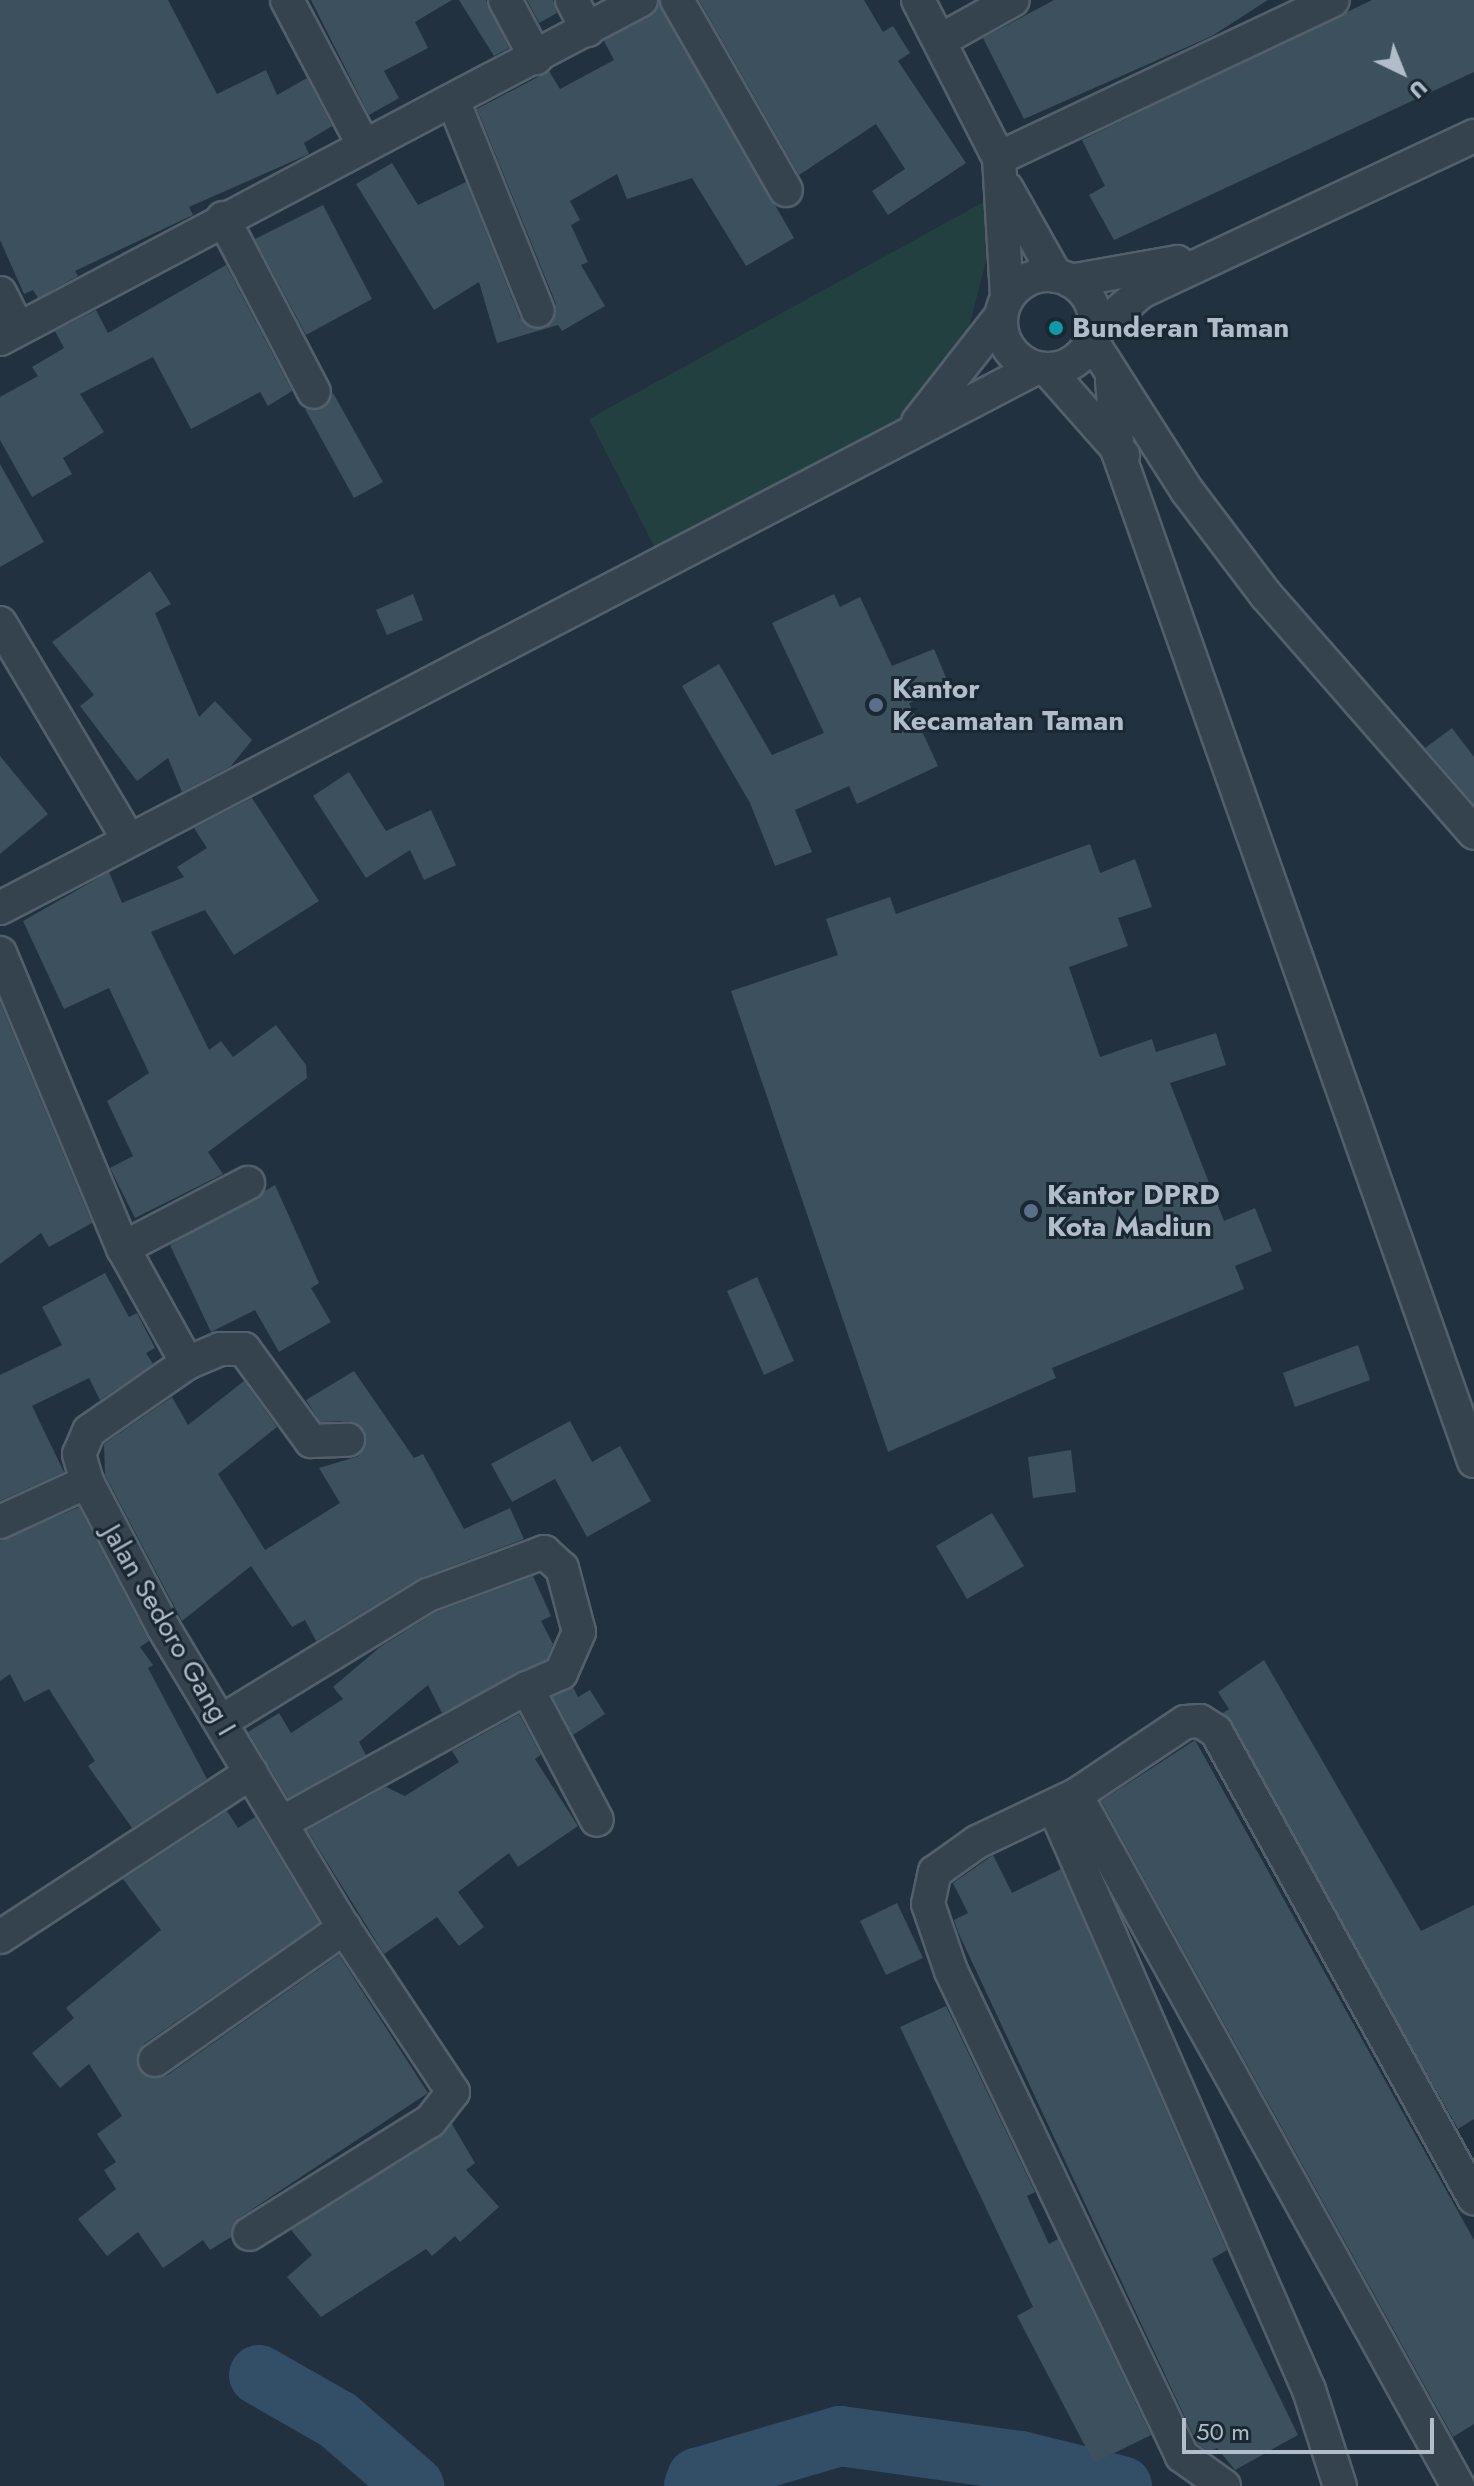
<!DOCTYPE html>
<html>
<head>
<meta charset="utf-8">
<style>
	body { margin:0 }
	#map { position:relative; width:1474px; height:2486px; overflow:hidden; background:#21313f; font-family:Jost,sans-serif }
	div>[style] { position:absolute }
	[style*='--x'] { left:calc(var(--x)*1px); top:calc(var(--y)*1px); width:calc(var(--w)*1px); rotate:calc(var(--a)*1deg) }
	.green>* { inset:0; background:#234040 }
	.river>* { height:60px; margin:-30px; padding:0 30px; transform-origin:30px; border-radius:30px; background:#334f68 }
	.building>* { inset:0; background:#3c505e }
	.roads { filter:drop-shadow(2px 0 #53606c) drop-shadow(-2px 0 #53606c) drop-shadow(0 2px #53606c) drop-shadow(0 -2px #53606c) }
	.minor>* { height:32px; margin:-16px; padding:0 16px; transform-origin:16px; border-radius:16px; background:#35434f }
	.minor>.ring { margin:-16px; padding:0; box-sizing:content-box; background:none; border:32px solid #35434f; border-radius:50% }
	.dots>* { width:22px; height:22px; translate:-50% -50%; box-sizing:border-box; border:4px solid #1a2833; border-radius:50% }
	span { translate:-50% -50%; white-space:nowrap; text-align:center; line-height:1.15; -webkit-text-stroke:6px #1a2833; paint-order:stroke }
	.poi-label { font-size:28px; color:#b1bdca; font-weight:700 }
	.left { translate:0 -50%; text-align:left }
	.street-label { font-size:28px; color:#b1bdca }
	.north { position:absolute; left:1362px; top:32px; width:80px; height:80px; -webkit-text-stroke:6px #1a2833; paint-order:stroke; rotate:137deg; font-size:22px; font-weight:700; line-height:32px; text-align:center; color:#b1bdca }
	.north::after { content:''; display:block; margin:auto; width:28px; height:36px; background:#b1bdca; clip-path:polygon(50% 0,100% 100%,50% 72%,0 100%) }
	.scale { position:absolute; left:1182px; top:2418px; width:252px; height:36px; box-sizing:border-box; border:4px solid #b1bdca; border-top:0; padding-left:10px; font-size:24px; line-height:28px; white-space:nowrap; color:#b1bdca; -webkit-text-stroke:6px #1a2833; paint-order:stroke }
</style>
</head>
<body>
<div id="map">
	<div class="green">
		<div style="clip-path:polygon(991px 198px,992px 238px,969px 327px,903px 422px,655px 548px,589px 419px)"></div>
	</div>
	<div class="river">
		<div style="--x:259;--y:2375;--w:91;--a:29.7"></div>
		<div style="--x:338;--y:2420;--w:101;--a:41"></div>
		<div style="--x:694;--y:2486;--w:9;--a:-69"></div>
		<div style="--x:697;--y:2478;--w:149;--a:-16.4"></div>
		<div style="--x:840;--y:2436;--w:182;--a:7.9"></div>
		<div style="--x:1020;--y:2461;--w:105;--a:13.8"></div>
	</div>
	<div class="building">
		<div style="clip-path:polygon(0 0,168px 0,217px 94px,266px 70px,277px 95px,307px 78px,332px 126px,304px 143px,309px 154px,189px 207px,193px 215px,75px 271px,78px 276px,38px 298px,33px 290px,24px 294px,0 240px)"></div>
		<div style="clip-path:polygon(311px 0,452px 0,415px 22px,428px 48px,384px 71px,399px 98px,369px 115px)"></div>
		<div style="clip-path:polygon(459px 0,486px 0,509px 48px,494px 56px)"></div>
		<div style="clip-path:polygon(527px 0,553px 0,557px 13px,539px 23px)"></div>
		<div style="clip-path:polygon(699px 0,864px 0,883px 32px,893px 26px,910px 53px,898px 61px,966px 163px,888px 215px,872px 191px,905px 169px,876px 124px,799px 175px)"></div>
		<div style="clip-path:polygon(1054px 0,1268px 0,1212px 36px,1024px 119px,983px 38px)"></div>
		<div style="clip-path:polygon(1372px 0,1474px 0,1474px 72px,1114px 240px,1089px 195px,1105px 186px,1082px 140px)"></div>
		<div style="clip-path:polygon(659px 4px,794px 238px,746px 266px,692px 178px,627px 199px,617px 174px,570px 201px,580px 220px,571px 225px,588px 262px,581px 265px,605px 306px,562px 331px,558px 325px,497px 343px,479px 282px,434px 310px,356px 184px,392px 163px,418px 205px,466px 182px,520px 318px,546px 328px,556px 304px,477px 109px,549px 71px,560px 89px,614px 60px,604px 41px)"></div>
		<div style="clip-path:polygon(323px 205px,372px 299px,306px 335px,255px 239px)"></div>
		<div style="clip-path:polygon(226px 265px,292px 391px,268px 406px,260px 392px,191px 429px,153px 357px,80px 394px,104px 432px,63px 458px,72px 474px,32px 497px,0 440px,0 397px,38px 376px,32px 367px,64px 348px,55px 331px,96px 310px,108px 333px)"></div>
		<div style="clip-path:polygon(333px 393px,383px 482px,354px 498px,305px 409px,323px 408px)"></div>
		<div style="clip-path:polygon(0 464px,44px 542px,0 567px)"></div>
		<div style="clip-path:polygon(150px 571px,171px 604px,155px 613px,199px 717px,215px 701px,252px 740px,231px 766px,182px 792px,168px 758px,137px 781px,80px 706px,94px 695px,52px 642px)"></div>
		<div style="clip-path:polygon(413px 594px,423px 620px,387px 635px,376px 610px)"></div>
		<div style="clip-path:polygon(834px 594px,840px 607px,860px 597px,892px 666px,934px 649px,950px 687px,909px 703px,938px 766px,857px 804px,849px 786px,795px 810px,812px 852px,775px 866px,750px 803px,682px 686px,719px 664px,772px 755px,824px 733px,772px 623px)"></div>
		<div style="clip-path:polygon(1452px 728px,1474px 757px,1474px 804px,1425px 748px)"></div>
		<div style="clip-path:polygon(0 756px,48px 814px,0 854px)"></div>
		<div style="clip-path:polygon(349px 772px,386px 831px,431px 810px,456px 865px,424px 880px,410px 850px,366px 878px,313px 796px)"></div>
		<div style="clip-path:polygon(252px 798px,319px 901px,234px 955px,205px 910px,151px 932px,209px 1050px,221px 1041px,233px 1057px,276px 1025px,306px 1065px,307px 1078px,208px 1152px,223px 1174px,135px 1218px,110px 1168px,133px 1156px,107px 1101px,149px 1073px,109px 988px,64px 1009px,23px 921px,109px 872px,122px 903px,184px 877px,177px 867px,207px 848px,194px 828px)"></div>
		<div style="clip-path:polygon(1090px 844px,1100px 873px,1135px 859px,1152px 907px,1118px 918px,1128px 946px,1069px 967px,1100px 1057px,1152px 1039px,1156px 1052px,1216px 1033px,1226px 1065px,1170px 1083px,1224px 1221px,1255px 1208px,1272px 1251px,1235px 1266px,1244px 1289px,1052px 1368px,1056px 1378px,888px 1452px,731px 991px,838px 955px,826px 919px,890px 897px,896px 914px)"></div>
		<div style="clip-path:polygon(0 1002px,92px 1223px,49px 1247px,41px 1233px,0 1264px)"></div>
		<div style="clip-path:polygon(275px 1185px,319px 1283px,311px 1288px,331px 1322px,279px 1352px,255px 1310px,211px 1332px,170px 1245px)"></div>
		<div style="clip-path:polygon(105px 1273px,129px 1317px,137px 1313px,155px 1348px,146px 1353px,153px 1364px,100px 1400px,89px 1378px,32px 1406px,64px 1472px,0 1501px,0 1375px,62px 1345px,42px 1307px)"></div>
		<div style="clip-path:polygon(757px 1277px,794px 1361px,764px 1375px,727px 1291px)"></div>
		<div style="clip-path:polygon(1358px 1345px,1370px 1380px,1295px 1407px,1283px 1373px)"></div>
		<div style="clip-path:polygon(354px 1371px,414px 1458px,423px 1454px,464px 1529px,510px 1508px,524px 1539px,418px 1579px,316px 1641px,305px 1620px,292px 1627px,251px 1566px,182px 1621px,105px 1475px,104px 1444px,172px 1397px,188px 1425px,244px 1381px,277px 1427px,218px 1474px,265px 1550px,340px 1503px,319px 1468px,359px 1456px,365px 1431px,348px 1421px,320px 1422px,306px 1400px)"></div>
		<div style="clip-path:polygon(570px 1421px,592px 1462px,620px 1446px,651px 1501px,587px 1537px,555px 1479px,512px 1502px,491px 1464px)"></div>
		<div style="clip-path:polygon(1071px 1450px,1076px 1492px,1033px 1498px,1028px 1457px)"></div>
		<div style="clip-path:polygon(79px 1507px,149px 1641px,140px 1647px,153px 1665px,148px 1668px,207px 1779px,132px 1828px,88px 1766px,95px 1761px,49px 1689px,24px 1702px,10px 1674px,0 1681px,0 1541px)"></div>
		<div style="clip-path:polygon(992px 1513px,1024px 1566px,967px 1599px,936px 1546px)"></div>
		<div style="clip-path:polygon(533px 1576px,551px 1616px,541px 1621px,553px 1644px,547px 1659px,442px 1713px,428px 1685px,359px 1742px,366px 1755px,288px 1798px,248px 1732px,279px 1713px,291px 1733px,343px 1699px,333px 1687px,380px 1647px,436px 1612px)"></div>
		<div style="clip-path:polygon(1264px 1660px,1421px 1931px,1474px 1905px,1474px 2119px,1458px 2129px,1223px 1713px,1229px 1709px,1218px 1692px)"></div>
		<div style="clip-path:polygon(573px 1687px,578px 1697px,590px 1690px,605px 1714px,573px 1735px,553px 1697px)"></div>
		<div style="clip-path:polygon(519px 1714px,541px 1755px,535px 1759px,578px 1826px,518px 1867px,509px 1853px,458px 1892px,484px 1927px,459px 1946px,437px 1917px,384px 1954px,307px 1830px,386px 1787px,405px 1796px,459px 1762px,452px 1751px)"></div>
		<div style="clip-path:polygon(1195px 1740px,1474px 2240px,1474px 2424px,1453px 2437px,1101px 1801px)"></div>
		<div style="clip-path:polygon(227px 1811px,238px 1828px,255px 1817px,319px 1923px,144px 2044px,140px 2071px,166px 2076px,339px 1955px,428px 2093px,239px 2218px,231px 2237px,210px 2250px,203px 2240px,163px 2268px,138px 2232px,107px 2256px,78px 2219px,116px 2189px,104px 2170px,116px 2162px,97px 2134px,122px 2116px,89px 2064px,60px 2088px,32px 2053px,74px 2018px,66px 2008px,161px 1930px,123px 1879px)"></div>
		<div style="clip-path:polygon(993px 1855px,1012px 1893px,1061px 1869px,1227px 2250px,1212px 2259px,1298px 2435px,1235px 2470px,1217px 2448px,1209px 2452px,1197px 2443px,958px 1932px,954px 1920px,968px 1913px,953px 1883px)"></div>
		<div style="clip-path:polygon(897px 1903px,923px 1958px,886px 1975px,860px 1921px)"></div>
		<div style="clip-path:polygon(946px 2006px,1035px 2192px,1027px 2196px,1049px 2244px,1058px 2239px,1151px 2435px,1094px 2463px,1017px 2316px,1033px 2307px,900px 2027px)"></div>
		<div style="clip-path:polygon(452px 2124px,475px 2163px,466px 2170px,499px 2207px,460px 2242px,455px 2236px,432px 2256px,426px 2249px,321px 2317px,287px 2277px,312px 2255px,291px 2230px)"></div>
	</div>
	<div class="roads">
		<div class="minor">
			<div style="--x:287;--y:0;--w:161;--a:62.2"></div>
			<div style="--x:505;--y:0;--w:66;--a:61.9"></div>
			<div style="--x:572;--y:0;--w:34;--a:63"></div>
			<div style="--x:677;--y:0;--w:219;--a:60.2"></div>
			<div style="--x:918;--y:0;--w:178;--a:62.9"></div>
			<div style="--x:999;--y:158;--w:140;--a:86.7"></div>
			<div style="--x:941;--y:40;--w:82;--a:-29.1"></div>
			<div style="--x:453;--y:100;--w:227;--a:68.1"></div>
			<div style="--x:999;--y:158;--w:369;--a:-25.3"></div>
			<div style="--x:1007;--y:189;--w:100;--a:60.6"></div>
			<div style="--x:223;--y:218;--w:196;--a:62.4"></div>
			<div class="ring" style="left:1001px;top:275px;width:62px;height:62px"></div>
			<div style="--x:1070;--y:281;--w:109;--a:-10.1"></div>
			<div style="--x:0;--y:293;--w:40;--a:63.4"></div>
			<div style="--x:1094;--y:333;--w:62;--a:-41.1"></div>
			<div style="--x:1141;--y:292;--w:368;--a:-25.1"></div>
			<div style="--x:0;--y:339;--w:725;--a:-27.87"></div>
			<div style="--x:1091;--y:340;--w:180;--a:57.5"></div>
			<div style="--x:1188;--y:492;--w:129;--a:52.9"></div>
			<div style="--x:1266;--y:595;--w:316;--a:48.8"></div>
			<div style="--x:1047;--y:369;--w:115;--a:48.5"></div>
			<div style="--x:1112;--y:381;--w:71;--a:85.2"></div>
			<div style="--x:1118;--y:452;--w:1070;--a:70.57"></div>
			<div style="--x:918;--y:422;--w:133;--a:-52"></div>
			<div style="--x:0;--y:623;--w:252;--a:59.3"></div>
			<div style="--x:0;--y:908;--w:1168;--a:-27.53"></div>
			<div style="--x:0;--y:953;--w:320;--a:67.4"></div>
			<div style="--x:123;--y:1248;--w:132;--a:60.9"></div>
			<div style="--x:187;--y:1363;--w:119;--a:145.2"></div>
			<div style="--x:89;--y:1431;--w:25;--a:113"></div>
			<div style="--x:79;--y:1454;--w:29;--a:74"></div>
			<div style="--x:87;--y:1482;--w:164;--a:62.3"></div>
			<div style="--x:163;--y:1627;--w:351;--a:59"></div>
			<div style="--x:344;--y:1928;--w:197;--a:56.4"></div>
			<div style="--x:453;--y:2092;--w:37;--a:128"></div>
			<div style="--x:430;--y:2121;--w:213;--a:148"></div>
			<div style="--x:123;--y:1248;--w:141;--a:-27.5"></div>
			<div style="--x:187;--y:1363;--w:36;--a:-23"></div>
			<div style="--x:220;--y:1349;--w:24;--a:0"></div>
			<div style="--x:244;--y:1349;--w:114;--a:53.9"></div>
			<div style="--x:311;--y:1441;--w:37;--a:-2"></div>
			<div style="--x:0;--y:1522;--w:96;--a:-24.7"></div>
			<div style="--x:222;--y:1721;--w:241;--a:-31.5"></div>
			<div style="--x:428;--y:1595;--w:124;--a:-20.3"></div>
			<div style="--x:544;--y:1552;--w:24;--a:42"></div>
			<div style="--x:562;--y:1568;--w:66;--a:75.1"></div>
			<div style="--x:579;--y:1632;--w:45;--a:113.7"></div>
			<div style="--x:561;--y:1673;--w:37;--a:156"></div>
			<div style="--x:527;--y:1688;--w:149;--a:62.1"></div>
			<div style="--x:1076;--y:1795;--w:790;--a:61.07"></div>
			<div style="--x:1054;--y:1807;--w:636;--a:66.38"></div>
			<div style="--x:1309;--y:2390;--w:101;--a:72.1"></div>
			<div style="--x:283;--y:1822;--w:278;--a:-28.8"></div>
			<div style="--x:0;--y:1937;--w:300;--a:-33.2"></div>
			<div style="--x:155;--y:2060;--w:231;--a:-34.9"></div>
			<div style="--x:1224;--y:2486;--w:52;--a:-144.5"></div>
			<div style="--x:1182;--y:2456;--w:537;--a:-115.47"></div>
			<div style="--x:951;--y:1971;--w:71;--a:-108.9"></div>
			<div style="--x:928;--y:1904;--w:33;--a:-78"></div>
			<div style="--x:935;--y:1872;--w:52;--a:-35.5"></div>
			<div style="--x:977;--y:1842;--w:110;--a:-25.4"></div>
			<div style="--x:1076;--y:1795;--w:131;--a:-33.8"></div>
			<div style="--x:1185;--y:1722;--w:15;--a:-4"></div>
			<div style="--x:1200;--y:1721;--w:19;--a:32"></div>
			<div style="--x:1216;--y:1731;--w:534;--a:61.08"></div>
		</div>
	</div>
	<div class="dots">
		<div style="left:1056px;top:328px;background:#0f9aa8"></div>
		<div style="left:876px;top:705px;background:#5c6f8a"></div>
		<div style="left:1031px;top:1211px;background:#5c6f8a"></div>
	</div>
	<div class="poi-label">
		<span class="left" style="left:1072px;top:328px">Bunderan Taman</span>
		<span class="left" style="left:892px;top:705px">Kantor<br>Kecamatan Taman</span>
		<span class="left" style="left:1047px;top:1211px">Kantor DPRD<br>Kota Madiun</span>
	</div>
	<div class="street-label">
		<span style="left:169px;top:1630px;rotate:60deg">Jalan Sedoro Gang I</span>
	</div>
	<div class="north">U</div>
	<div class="scale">50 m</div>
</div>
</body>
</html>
